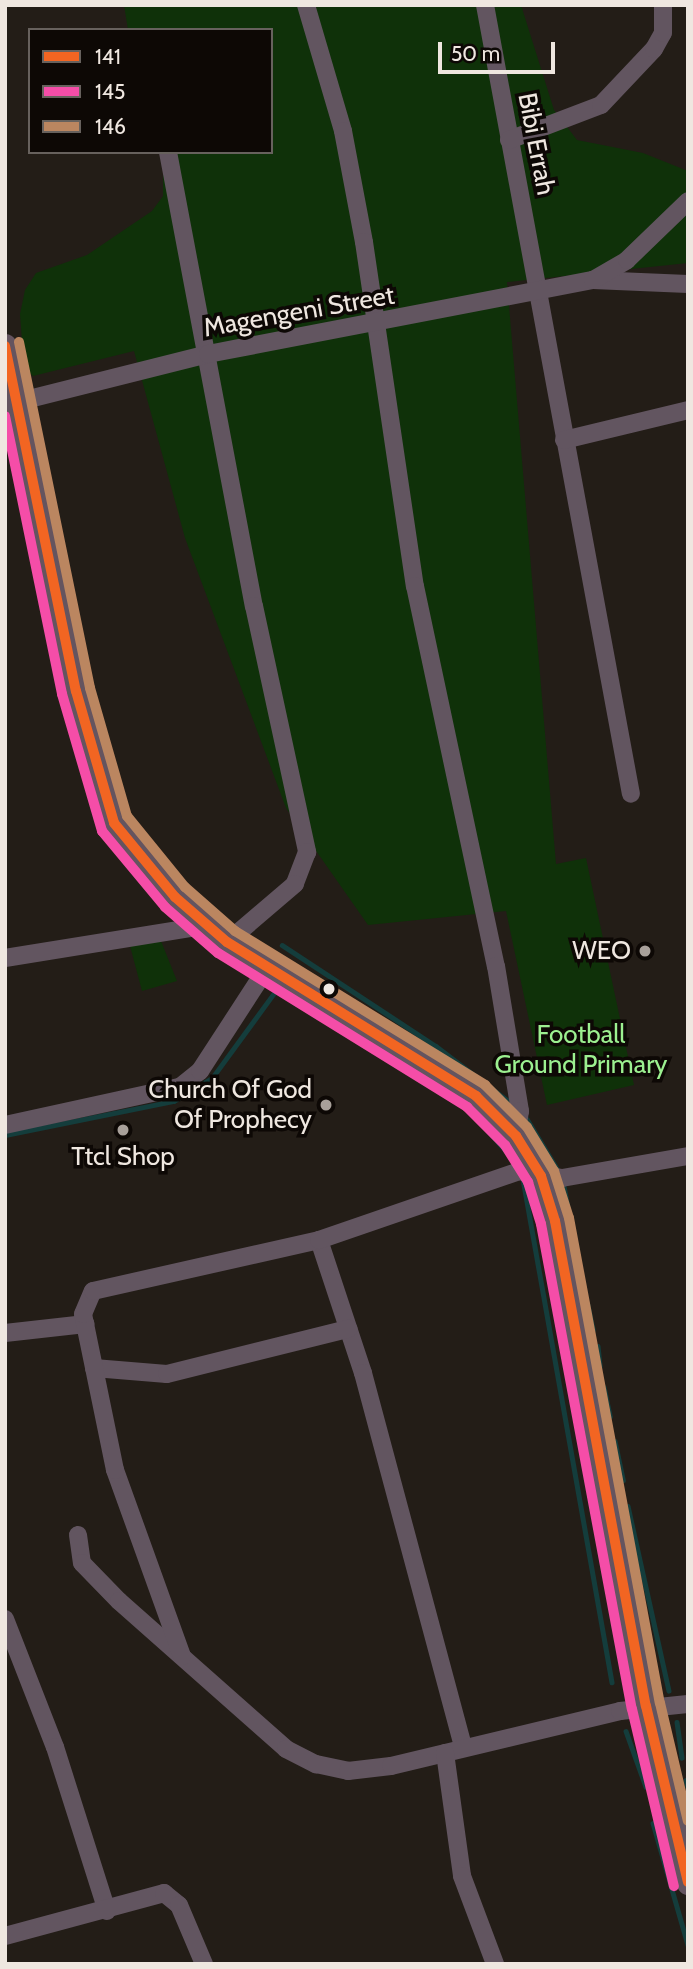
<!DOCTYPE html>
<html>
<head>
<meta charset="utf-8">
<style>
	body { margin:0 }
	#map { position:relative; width:693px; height:1969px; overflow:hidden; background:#231d17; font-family:Cabin,sans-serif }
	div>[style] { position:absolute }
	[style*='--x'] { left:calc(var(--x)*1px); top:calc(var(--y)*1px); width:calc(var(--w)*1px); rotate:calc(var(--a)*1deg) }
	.green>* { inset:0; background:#0f3109 }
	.stream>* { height:4.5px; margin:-2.25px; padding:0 2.25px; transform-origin:2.25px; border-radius:2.25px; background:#143d3c }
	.minor>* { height:18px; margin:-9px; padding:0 9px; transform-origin:9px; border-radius:9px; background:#625560 }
	.major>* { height:23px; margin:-11.5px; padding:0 11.5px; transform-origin:11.5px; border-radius:11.5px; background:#64545f }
	.bus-1>* { height:10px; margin:-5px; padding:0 5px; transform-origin:5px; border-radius:5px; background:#f26522 }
	.bus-2>* { height:10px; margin:-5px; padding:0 5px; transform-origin:5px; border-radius:5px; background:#f54da8 }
	.bus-3>* { height:10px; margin:-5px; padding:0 5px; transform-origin:5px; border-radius:5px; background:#bb8660 }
	.dots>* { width:19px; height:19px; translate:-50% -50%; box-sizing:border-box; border:4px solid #0d0805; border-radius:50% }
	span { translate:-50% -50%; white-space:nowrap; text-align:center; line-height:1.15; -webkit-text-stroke:7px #0d0805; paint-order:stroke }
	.street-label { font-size:26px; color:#efe7e0 }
	.poi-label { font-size:26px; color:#efe7e0 }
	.right { translate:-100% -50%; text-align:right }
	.park-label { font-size:26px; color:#9cf090 }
	.frame { position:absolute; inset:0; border:7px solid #efe7e0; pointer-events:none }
	.legend { position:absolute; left:28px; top:28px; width:245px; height:126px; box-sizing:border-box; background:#0d0805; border:2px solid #67615d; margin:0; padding:9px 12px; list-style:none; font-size:21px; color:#efe7e0 }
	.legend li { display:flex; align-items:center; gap:14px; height:35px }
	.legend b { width:35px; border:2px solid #67615d }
	.scale { position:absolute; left:438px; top:42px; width:117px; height:32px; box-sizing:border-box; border:4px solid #efe7e0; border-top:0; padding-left:9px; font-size:21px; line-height:24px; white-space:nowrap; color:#efe7e0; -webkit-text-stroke:5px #0d0805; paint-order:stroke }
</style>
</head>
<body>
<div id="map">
	<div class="green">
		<div style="clip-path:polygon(124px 5px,521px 5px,554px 110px,577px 140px,643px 153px,688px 171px,688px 263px,507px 282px,556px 864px,586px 858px,634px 1085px,547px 1105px,506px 911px,368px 925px,286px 808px,185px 538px,134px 351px,33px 376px,24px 368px,20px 314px,25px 290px,36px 273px,87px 255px,152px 211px,163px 196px,163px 152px,271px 152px,271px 30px,128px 30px)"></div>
		<div style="clip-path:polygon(161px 941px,177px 981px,142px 991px,130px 946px)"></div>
	</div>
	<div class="stream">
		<div style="--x:5;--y:419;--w:108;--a:76.6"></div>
		<div style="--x:70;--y:711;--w:85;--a:73.7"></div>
		<div style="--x:112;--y:836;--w:36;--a:53"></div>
		<div style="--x:282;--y:945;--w:184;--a:33.3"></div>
		<div style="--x:436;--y:1046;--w:96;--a:37.3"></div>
		<div style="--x:229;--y:956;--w:28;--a:39"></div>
		<div style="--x:269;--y:984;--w:233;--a:31.8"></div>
		<div style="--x:467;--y:1107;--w:69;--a:48.5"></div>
		<div style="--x:527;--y:1119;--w:62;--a:58.9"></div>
		<div style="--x:5;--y:1135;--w:172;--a:-11.4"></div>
		<div style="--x:174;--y:1101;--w:44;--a:-31.2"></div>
		<div style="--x:212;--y:1078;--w:110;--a:-53.9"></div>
		<div style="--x:523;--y:1179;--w:511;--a:79.97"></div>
		<div style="--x:564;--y:1186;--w:49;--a:79.4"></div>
		<div style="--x:576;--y:1245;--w:43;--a:80.5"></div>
		<div style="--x:588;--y:1305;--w:25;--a:78"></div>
		<div style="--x:598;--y:1346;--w:20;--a:84"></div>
		<div style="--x:604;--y:1387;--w:30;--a:78"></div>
		<div style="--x:615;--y:1441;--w:40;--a:78"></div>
		<div style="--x:628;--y:1506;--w:189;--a:77.5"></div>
		<div style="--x:677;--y:1722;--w:36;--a:82"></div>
		<div style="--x:626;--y:1731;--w:59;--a:70.3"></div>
		<div style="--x:686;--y:1780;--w:7;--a:74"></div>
		<div style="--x:653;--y:1823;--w:127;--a:74"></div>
	</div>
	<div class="minor">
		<div style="--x:306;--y:5;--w:131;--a:73.6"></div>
		<div style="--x:343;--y:131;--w:113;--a:79.3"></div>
		<div style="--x:364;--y:242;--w:348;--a:81.6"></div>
		<div style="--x:415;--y:586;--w:389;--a:78"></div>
		<div style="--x:496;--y:966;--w:147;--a:80.6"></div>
		<div style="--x:520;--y:1111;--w:25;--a:99"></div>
		<div style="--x:485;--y:5;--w:802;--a:79.52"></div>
		<div style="--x:509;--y:140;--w:98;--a:-20.8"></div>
		<div style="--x:601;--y:105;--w:77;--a:-46.6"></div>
		<div style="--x:654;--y:49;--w:18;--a:-61"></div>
		<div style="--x:663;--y:33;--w:28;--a:-90"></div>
		<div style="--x:168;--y:152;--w:462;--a:79.3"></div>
		<div style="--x:254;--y:606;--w:252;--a:77.8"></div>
		<div style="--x:307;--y:852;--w:34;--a:111"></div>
		<div style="--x:295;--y:884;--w:89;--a:139.5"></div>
		<div style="--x:593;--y:280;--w:95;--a:2.4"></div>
		<div style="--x:17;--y:402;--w:197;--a:-14.1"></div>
		<div style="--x:208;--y:354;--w:392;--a:-10.9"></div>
		<div style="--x:593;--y:280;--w:39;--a:-30"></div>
		<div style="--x:627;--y:260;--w:85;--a:-44"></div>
		<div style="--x:564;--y:440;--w:128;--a:-13.6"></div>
		<div style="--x:5;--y:958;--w:206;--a:-9.2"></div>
		<div style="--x:5;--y:1125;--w:179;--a:-12.3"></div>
		<div style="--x:180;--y:1087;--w:26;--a:-39"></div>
		<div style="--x:200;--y:1071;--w:123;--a:-57"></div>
		<div style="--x:319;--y:1240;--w:140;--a:71.7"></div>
		<div style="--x:363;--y:1373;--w:387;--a:75"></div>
		<div style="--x:5;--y:1333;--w:81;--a:-6.4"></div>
		<div style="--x:94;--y:1368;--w:73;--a:4.7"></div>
		<div style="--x:167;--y:1374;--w:187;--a:-14"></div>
		<div style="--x:78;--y:1535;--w:28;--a:82"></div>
		<div style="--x:82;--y:1563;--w:53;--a:45.8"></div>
		<div style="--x:119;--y:1601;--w:223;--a:41.5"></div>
		<div style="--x:286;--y:1749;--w:34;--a:27"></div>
		<div style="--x:316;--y:1764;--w:33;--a:12"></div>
		<div style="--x:348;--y:1771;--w:43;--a:-6.6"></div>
		<div style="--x:391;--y:1766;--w:236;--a:-13.5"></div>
		<div style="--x:620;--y:1711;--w:68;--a:-5.9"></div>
		<div style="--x:5;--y:1619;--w:137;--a:68.7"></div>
		<div style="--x:55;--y:1747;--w:172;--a:72.4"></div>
		<div style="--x:182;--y:1656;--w:198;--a:-109.8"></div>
		<div style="--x:115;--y:1470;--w:159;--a:-101.6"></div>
		<div style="--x:83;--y:1314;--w:25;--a:-67"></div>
		<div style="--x:93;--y:1291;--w:232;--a:-12.7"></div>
		<div style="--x:319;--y:1240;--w:212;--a:-19"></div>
		<div style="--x:519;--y:1171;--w:44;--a:9.2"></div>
		<div style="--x:562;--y:1178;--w:128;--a:-9.9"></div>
		<div style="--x:445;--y:1753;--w:124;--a:82.1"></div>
		<div style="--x:462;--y:1876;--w:94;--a:69.4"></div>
		<div style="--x:5;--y:1936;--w:165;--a:-15.1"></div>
		<div style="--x:164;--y:1893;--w:19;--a:39"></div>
		<div style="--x:179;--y:1905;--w:64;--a:67"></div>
	</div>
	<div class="major">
		<div style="--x:5;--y:345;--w:353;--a:78.4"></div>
		<div style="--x:76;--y:691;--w:137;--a:73.9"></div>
		<div style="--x:114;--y:823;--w:96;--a:50.5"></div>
		<div style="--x:175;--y:897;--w:69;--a:40.9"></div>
		<div style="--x:227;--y:942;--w:293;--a:31.7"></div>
		<div style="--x:476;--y:1096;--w:57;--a:45"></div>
		<div style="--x:516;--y:1136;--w:47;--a:58"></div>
		<div style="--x:541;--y:1176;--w:47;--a:72.7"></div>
		<div style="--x:555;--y:1221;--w:493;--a:79.4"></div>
		<div style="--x:646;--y:1706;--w:182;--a:76.7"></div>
	</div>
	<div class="bus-1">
		<div style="--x:5;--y:346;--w:352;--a:78.4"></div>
		<div style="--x:76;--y:691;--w:137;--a:73.9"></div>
		<div style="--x:114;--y:823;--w:96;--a:50.5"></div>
		<div style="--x:175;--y:897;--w:69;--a:40.9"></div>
		<div style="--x:227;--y:942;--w:293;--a:31.7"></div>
		<div style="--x:476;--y:1096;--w:57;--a:45"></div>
		<div style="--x:516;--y:1136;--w:47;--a:58"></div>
		<div style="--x:541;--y:1176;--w:47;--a:72.7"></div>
		<div style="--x:555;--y:1221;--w:493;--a:79.4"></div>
		<div style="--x:646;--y:1706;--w:181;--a:76.6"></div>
	</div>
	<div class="bus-2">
		<div style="--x:5;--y:416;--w:284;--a:78.4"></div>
		<div style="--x:62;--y:694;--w:143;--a:73.7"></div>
		<div style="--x:102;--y:831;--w:99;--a:50.3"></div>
		<div style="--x:165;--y:907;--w:70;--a:41"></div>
		<div style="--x:218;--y:953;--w:293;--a:31.7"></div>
		<div style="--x:467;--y:1107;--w:54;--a:45"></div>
		<div style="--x:505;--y:1145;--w:44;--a:58.1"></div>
		<div style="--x:528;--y:1182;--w:44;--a:72.8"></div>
		<div style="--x:541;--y:1224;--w:493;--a:79.4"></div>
		<div style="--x:632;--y:1709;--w:182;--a:76.7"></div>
	</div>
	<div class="bus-3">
		<div style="--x:19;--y:342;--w:353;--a:78.4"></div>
		<div style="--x:90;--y:688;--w:133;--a:73.9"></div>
		<div style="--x:127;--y:816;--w:92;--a:50.8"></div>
		<div style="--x:185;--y:887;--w:67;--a:41.3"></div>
		<div style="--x:235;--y:931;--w:294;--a:31.6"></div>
		<div style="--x:485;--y:1085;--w:59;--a:45"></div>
		<div style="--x:527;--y:1127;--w:52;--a:58.5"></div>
		<div style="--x:554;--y:1171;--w:49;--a:72.3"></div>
		<div style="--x:569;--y:1218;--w:493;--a:79.4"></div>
		<div style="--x:660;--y:1703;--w:121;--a:76.7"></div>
	</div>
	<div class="dots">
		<div style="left:645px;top:951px;background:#a8a09a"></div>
		<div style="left:329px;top:989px;background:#efe7e0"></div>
		<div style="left:326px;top:1105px;background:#a8a09a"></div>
		<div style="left:123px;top:1130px;background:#a8a09a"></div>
	</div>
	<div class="street-label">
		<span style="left:536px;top:144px;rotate:79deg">Bibi Errah</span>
		<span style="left:299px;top:312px;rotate:-10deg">Magengeni Street</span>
	</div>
	<div class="poi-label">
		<span class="right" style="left:631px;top:951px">WEO</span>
		<span class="right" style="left:312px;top:1105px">Church Of God<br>Of Prophecy</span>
		<span style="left:123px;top:1157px">Ttcl Shop</span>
	</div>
	<div class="park-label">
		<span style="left:581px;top:1050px">Football<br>Ground Primary</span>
	</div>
	<div class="frame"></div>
	<ul class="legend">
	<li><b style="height:9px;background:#f26522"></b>141</li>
	<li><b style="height:9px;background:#f54da8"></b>145</li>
	<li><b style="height:9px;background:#bb8660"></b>146</li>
	</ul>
	<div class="scale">50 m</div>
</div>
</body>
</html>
